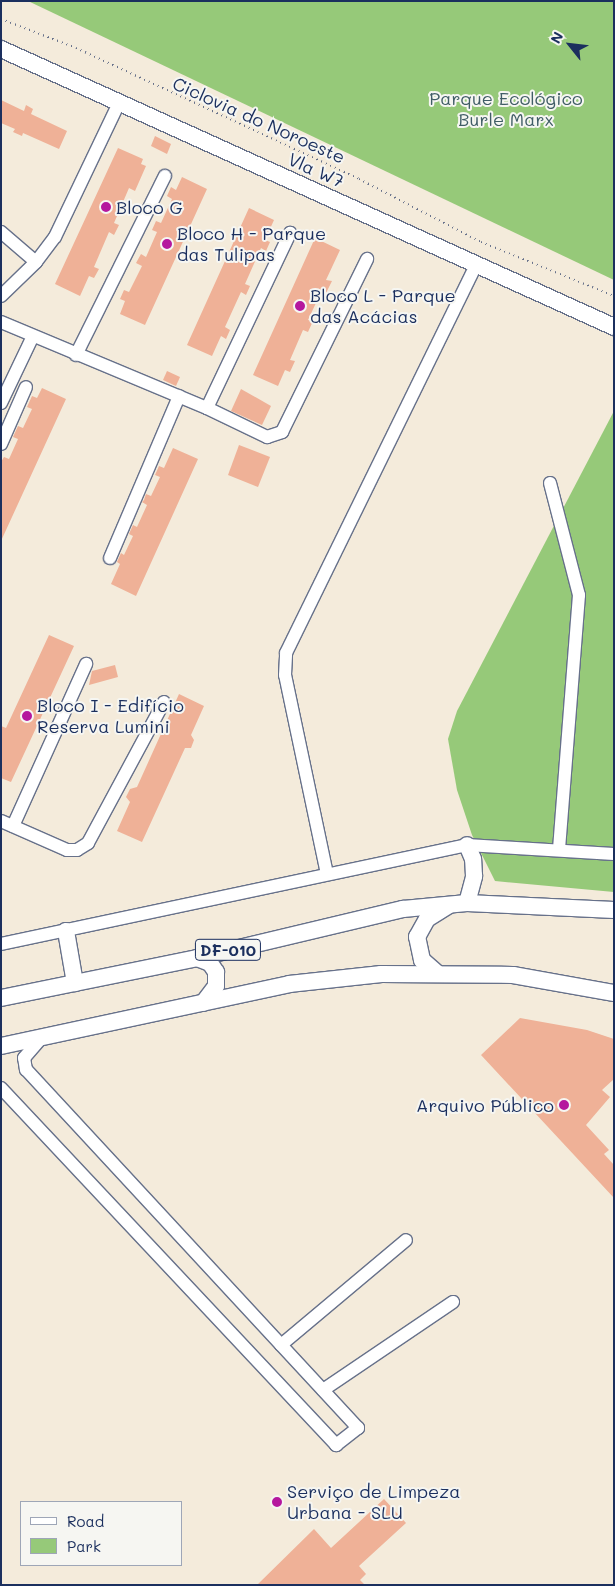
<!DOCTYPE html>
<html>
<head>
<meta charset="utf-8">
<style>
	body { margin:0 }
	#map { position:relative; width:615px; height:1586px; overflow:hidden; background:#f4ebdb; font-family:Mali,sans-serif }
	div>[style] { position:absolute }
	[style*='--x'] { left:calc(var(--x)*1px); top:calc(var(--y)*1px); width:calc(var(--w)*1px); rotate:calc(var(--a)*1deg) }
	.green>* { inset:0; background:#96c979 }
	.building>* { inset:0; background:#efb197 }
	.path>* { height:2px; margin-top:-1px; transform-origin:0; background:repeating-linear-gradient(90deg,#67718a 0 1px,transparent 0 5px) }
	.roads { filter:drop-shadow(1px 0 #67718a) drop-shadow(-1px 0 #67718a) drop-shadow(0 1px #67718a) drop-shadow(0 -1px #67718a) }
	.minor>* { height:12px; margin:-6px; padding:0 6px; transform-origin:6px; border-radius:6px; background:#fff }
	.major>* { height:16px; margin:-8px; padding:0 8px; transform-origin:8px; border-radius:8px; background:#fff }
	.dots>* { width:14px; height:14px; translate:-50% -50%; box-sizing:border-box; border:2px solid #f6f6f2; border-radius:50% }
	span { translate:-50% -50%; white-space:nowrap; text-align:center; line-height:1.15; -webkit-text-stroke:4px #f6f6f2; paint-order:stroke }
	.shield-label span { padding:1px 4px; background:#f6f6f2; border:1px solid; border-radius:4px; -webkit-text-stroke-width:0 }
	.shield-label { font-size:16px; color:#1b2f5e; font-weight:700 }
	.park-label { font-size:18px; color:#405d66 }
	.street-label { font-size:18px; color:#1b2f5e }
	.poi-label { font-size:18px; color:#1b2f5e }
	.left { translate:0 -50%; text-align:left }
	.right { translate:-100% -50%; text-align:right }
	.frame { position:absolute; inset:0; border:2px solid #1b2f5e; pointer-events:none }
	.legend { position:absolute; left:20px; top:1501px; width:162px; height:65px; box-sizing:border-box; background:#f6f6f2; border:1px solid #9ea6b7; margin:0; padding:6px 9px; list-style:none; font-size:15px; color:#1b2f5e }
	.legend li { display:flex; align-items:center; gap:10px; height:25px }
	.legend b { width:25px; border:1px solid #9ea6b7 }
	.north { position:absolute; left:545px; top:20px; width:50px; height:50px; -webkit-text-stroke:4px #f6f6f2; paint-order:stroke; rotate:299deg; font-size:14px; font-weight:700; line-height:20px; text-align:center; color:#1b2f5e }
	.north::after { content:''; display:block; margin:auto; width:18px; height:22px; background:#1b2f5e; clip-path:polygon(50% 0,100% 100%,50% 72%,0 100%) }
</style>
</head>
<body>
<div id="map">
	<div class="green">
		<div style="clip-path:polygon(28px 1px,614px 1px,614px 280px)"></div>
		<div style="clip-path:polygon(614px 411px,614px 892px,495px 881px,472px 835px,457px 790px,448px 739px,457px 711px)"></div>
	</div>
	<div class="building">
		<div style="clip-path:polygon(1px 100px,24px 111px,26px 105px,33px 109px,31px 114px,67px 131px,59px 149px,23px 133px,22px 136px,13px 132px,15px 129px,1px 123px)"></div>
		<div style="clip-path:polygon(155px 136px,171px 144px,167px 154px,151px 146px)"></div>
		<div style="clip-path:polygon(118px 148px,143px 159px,141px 164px,146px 166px,135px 191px,129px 188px,114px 223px,119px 225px,114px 235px,109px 232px,94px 267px,99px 269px,94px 278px,89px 276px,80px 296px,55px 284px)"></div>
		<div style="clip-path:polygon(182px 177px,207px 189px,145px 325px,120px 314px,125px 301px,120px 299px,124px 290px,129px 292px,142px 266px,136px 263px,141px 254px,146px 257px,157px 232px,152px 230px,156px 221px,161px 223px,172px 199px,167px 196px,171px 187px,176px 190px)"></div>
		<div style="clip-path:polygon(249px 208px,274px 220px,265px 240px,270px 242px,266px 251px,261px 248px,245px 284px,250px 286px,246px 295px,241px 292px,225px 327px,230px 330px,226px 339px,221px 336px,212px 356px,187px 345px)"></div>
		<div style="clip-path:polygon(315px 238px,340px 250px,326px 280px,332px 281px,326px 293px,322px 290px,308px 320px,313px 321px,308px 332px,303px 330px,290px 360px,295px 361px,290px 372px,285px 370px,278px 386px,253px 375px)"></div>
		<div style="clip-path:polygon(167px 371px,180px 377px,176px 386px,163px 380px)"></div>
		<div style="clip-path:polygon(42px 388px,66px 399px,1px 541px,1px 462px,4px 457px,9px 459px,18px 439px,13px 437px,18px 426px,23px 428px,32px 409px,27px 407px,32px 396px,37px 398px)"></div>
		<div style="clip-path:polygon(241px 389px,271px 406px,262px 425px,231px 411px)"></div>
		<div style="clip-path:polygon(239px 445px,270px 457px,258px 487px,228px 475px)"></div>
		<div style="clip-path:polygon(173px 448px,198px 459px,136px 596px,111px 584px,120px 564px,117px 562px,121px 553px,124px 555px,133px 536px,129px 534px,133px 525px,137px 527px,147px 505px,142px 502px,144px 500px,146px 494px,151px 496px,160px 477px,155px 475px,159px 466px,164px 468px)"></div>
		<div style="clip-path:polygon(49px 635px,74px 646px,11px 782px,1px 778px,1px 726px,6px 728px)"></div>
		<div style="clip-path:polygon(115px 665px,118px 677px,89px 685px,92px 671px)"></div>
		<div style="clip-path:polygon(179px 694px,204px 706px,191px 735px,194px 740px,191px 748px,185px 748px,142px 842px,117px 831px,130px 802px,126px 797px,130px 789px,137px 787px)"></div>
		<div style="clip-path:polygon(520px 1018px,587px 1030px,614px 1039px,614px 1079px,602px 1090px,610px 1097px,586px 1125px,609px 1150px,604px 1154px,614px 1165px,614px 1198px,481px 1055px)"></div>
		<div style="clip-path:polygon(384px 1499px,406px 1523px,359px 1566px,366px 1574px,360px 1580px,365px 1585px,257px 1585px,314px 1529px,331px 1548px)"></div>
	</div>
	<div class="path">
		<div style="--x:1;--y:19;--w:80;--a:21.1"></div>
		<div style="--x:76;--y:48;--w:312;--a:24.8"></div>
		<div style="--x:359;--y:179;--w:137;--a:27.3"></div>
		<div style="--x:481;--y:242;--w:144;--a:22.1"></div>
	</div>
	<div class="roads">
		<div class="minor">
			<div style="--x:1;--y:232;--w:46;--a:40.6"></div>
			<div style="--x:1;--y:296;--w:49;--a:-44.2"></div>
			<div style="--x:36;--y:262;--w:31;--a:-53"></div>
			<div style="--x:55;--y:237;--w:148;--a:-64.5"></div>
			<div style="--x:1;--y:322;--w:223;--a:22.7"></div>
			<div style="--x:207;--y:408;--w:67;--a:25.8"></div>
			<div style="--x:267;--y:437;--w:16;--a:-18"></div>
			<div style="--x:282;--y:432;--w:193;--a:-63.8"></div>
			<div style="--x:76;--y:355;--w:200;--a:-63.6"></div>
			<div style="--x:1;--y:403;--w:74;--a:-64.5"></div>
			<div style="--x:207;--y:408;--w:194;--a:-64.6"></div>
			<div style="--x:1;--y:444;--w:62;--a:-66.3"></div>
			<div style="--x:550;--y:483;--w:116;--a:75.5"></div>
			<div style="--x:579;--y:595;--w:254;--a:94.5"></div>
			<div style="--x:110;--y:558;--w:176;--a:-66.9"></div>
			<div style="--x:1;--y:821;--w:72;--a:23.7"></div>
			<div style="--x:67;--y:850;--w:10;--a:0"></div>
			<div style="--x:77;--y:850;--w:13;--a:-32"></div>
			<div style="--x:88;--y:843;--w:160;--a:-61.7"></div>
			<div style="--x:13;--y:826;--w:178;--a:-65.7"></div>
			<div style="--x:327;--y:874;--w:203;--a:-101.9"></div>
			<div style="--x:285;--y:675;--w:22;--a:-87"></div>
			<div style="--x:286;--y:653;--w:432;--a:-63.9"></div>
			<div style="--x:1;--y:944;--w:476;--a:-12"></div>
			<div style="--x:467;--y:845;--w:147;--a:3.5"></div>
			<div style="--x:1;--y:1088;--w:490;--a:46.8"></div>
			<div style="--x:336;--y:1445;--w:28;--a:-38"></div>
			<div style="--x:358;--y:1428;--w:488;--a:-132.8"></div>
			<div style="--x:26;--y:1070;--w:12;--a:-99"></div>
			<div style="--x:24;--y:1058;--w:29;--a:-49"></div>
			<div style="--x:281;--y:1345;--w:163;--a:-40"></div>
			<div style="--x:323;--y:1390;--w:157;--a:-34.1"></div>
		</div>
		<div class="major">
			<div style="--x:1;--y:49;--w:673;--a:24.39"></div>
			<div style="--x:467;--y:903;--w:28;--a:-75"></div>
			<div style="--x:474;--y:876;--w:17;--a:-93"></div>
			<div style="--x:473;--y:859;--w:15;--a:-113"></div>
			<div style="--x:66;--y:931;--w:53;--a:80.2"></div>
			<div style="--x:197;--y:958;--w:14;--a:21"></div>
			<div style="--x:210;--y:963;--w:11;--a:56"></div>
			<div style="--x:216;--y:972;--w:14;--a:90"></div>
			<div style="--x:216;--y:986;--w:21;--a:127"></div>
			<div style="--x:437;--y:973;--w:20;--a:-139"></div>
			<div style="--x:422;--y:960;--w:24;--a:-102"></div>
			<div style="--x:417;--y:937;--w:21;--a:-61"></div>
			<div style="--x:427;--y:919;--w:25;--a:-32"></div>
			<div style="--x:1;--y:998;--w:200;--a:-11.5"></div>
			<div style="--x:197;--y:958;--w:212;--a:-13.4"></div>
			<div style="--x:403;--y:909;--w:64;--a:-5.4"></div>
			<div style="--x:467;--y:903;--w:147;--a:2.7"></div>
			<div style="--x:1;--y:1046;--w:295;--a:-12.1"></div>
			<div style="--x:289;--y:984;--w:93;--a:-6.2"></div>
			<div style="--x:381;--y:974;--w:132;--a:0.4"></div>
			<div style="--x:513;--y:975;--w:103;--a:10.1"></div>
		</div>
	</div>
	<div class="dots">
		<div style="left:106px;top:207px;background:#b5179e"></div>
		<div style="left:167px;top:244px;background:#b5179e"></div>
		<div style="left:300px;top:306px;background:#b5179e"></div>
		<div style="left:27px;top:716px;background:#b5179e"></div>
		<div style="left:564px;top:1105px;background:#b5179e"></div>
		<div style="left:277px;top:1502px;background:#b5179e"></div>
	</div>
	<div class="shield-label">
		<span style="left:228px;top:950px">DF-010</span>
	</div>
	<div class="park-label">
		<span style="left:506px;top:109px">Parque Ecológico<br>Burle Marx</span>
	</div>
	<div class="street-label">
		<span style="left:259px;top:120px;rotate:24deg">Ciclovia do Noroeste</span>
		<span style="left:316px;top:170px;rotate:24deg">Vla W7</span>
	</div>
	<div class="poi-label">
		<span class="left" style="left:116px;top:207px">Bloco G</span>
		<span class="left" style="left:177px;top:244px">Bloco H - Parque<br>das Tulipas</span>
		<span class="left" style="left:310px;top:306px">Bloco L - Parque<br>das Acácias</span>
		<span class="left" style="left:37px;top:716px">Bloco I - Edifício<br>Reserva Lumini</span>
		<span class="right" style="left:554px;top:1105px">Arquivo Público</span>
		<span class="left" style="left:287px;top:1502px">Serviço de Limpeza<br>Urbana - SLU</span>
	</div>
	<div class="frame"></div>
	<ul class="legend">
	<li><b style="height:6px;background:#fff"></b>Road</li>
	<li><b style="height:14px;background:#96c979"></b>Park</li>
	</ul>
	<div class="north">N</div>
</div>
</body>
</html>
